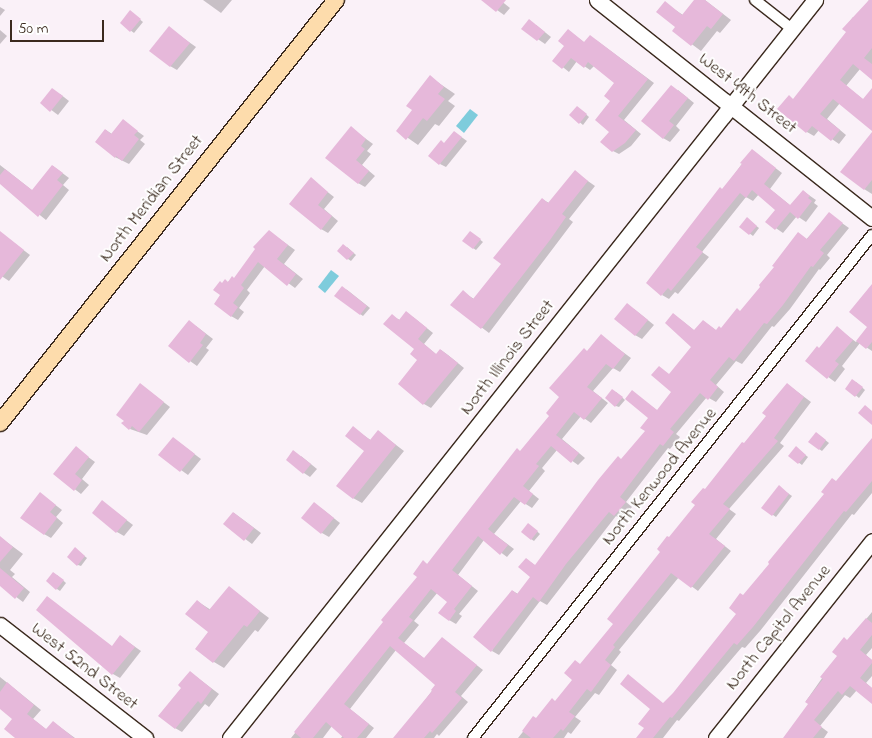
<!DOCTYPE html>
<html>
<head>
<meta charset="utf-8">
<style>
	body { margin:0 }
	#map { position:relative; width:872px; height:738px; overflow:hidden; background:#faf1f8; font-family:"Indie Flower",sans-serif }
	div>[style] { position:absolute }
	[style*='--x'] { left:calc(var(--x)*1px); top:calc(var(--y)*1px); width:calc(var(--w)*1px); rotate:calc(var(--a)*1deg) }
	.water>* { inset:0; background:#7eccdc }
	.shadow>* { inset:0; background:#0003 }
	.building>* { inset:0; background:#e6b8da }
	.roads { filter:drop-shadow(1px 0 #3b2a1e) drop-shadow(-1px 0 #3b2a1e) drop-shadow(0 1px #3b2a1e) drop-shadow(0 -1px #3b2a1e) }
	.street>* { height:10px; margin:-5px; padding:0 5px; transform-origin:5px; border-radius:5px; background:#fff }
	.secondary>* { height:15px; margin:-7.5px; padding:0 7.5px; transform-origin:7.5px; border-radius:7.5px; background:#fff }
	.primary>* { height:16px; margin:-8px; padding:0 8px; transform-origin:8px; border-radius:8px; background:#fddcac }
	span { translate:-50% -50%; white-space:nowrap; text-align:center; line-height:1.15; -webkit-text-stroke:4px #fff; paint-order:stroke }
	.street-label { font-size:18px; color:#3b2a1e }
	.scale { position:absolute; left:10px; top:20px; width:94px; height:22px; box-sizing:border-box; border:2px solid #3b2a1e; border-top:0; padding-left:6px; font-size:15px; line-height:18px; white-space:nowrap; color:#3b2a1e; -webkit-text-stroke:4px #fff; paint-order:stroke }
</style>
</head>
<body>
<div id="map">
	<div class="water">
		<div style="clip-path:polygon(470px 109px,478px 115px,464px 133px,456px 126px)"></div>
		<div style="clip-path:polygon(331px 270px,339px 276px,325px 293px,318px 287px)"></div>
	</div>
	<div class="shadow">
		<div style="clip-path:polygon(203px 0,232px 0,221px 13px)"></div>
		<div style="clip-path:polygon(483px 0,500px 0,510px 8px,504px 15px)"></div>
		<div style="clip-path:polygon(695px 0,705px 0,731px 20px,720px 33px,717px 31px,701px 51px,674px 31px,677px 27px,665px 3px,683px 15px)"></div>
		<div style="clip-path:polygon(869px 0,872px 0,872px 79px,860px 69px,846px 86px,864px 100px,872px 90px,872px 130px,840px 103px,827px 119px,846px 135px,839px 144px,819px 130px,814px 136px,807px 132px,794px 100px,847px 32px,844px 29px,853px 17px,855px 19px)"></div>
		<div style="clip-path:polygon(0 7px,5px 10px,0 16px)"></div>
		<div style="clip-path:polygon(133px 14px,143px 22px,134px 33px,121px 23px)"></div>
		<div style="clip-path:polygon(536px 25px,551px 37px,545px 44px,523px 29px)"></div>
		<div style="clip-path:polygon(169px 28px,196px 47px,177px 70px,170px 66px)"></div>
		<div style="clip-path:polygon(0 30px,7px 36px,0 44px)"></div>
		<div style="clip-path:polygon(568px 30px,585px 43px,596px 40px,654px 83px,624px 120px,641px 134px,631px 146px,619px 154px,613px 151px,611px 131px,616px 83px,595px 65px,590px 70px,577px 61px,569px 72px,554px 60px,566px 46px)"></div>
		<div style="clip-path:polygon(430px 77px,455px 94px,448px 101px,455px 106px,439px 126px,435px 124px,418px 145px,398px 131px,414px 110px)"></div>
		<div style="clip-path:polygon(678px 90px,694px 103px,676px 126px,680px 130px,670px 142px,663px 138px)"></div>
		<div style="clip-path:polygon(60px 94px,69px 101px,58px 115px,42px 103px)"></div>
		<div style="clip-path:polygon(580px 109px,589px 117px,583px 125px,571px 115px)"></div>
		<div style="clip-path:polygon(123px 121px,144px 136px,140px 140px,145px 144px,129px 164px,115px 157px,96px 142px,106px 130px,112px 134px)"></div>
		<div style="clip-path:polygon(351px 128px,373px 144px,367px 151px,371px 154px,362px 165px,375px 176px,365px 187px,358px 183px)"></div>
		<div style="clip-path:polygon(872px 134px,872px 194px,864px 189px)"></div>
		<div style="clip-path:polygon(460px 136px,467px 141px,446px 167px,440px 164px,445px 144px)"></div>
		<div style="clip-path:polygon(752px 150px,782px 173px,770px 189px,791px 206px,803px 191px,816px 200px,814px 203px,818px 206px,806px 222px,797px 216px,783px 233px,767px 222px,777px 209px,759px 194px,753px 201px,746px 197px,702px 252px,709px 257px,678px 294px,675px 292px,669px 299px,662px 295px,723px 190px)"></div>
		<div style="clip-path:polygon(0 165px,33px 191px,53px 166px,69px 178px,63px 185px,69px 190px,46px 220px,0 183px)"></div>
		<div style="clip-path:polygon(575px 172px,595px 186px,569px 219px,573px 222px,489px 333px,452px 305px,463px 292px,474px 299px,503px 264px,542px 199px,549px 203px)"></div>
		<div style="clip-path:polygon(311px 179px,334px 197px,324px 209px,338px 221px,328px 233px,321px 229px)"></div>
		<div style="clip-path:polygon(829px 214px,849px 228px,827px 255px,830px 258px,820px 270px,819px 269px,790px 309px,774px 327px,772px 326px,742px 364px,736px 361px,716px 385px,724px 392px,716px 402px,707px 397px,676px 434px,680px 437px,670px 449px,668px 448px,626px 502px,632px 507px,622px 519px,616px 516px,547px 605px,540px 601px,499px 655px,492px 651px,513px 591px,518px 594px,532px 577px,526px 559px,536px 566px,646px 431px,650px 418px,632px 392px,658px 411px,673px 392px,659px 368px,670px 375px,693px 347px,680px 319px,695px 331px,703px 321px,717px 331px,722px 329px,741px 312px)"></div>
		<div style="clip-path:polygon(750px 221px,759px 228px,753px 236px,741px 227px)"></div>
		<div style="clip-path:polygon(270px 232px,295px 250px,284px 264px,303px 279px,295px 288px,265px 266px,247px 290px,250px 293px,239px 308px,244px 312px,238px 320px,231px 316px,222px 295px,223px 284px,234px 279px)"></div>
		<div style="clip-path:polygon(1px 233px,30px 255px,9px 281px,0 275px)"></div>
		<div style="clip-path:polygon(473px 234px,483px 242px,476px 250px,473px 248px)"></div>
		<div style="clip-path:polygon(347px 247px,356px 255px,351px 261px,348px 259px)"></div>
		<div style="clip-path:polygon(346px 289px,370px 308px,363px 316px,360px 314px)"></div>
		<div style="clip-path:polygon(634px 309px,654px 325px,642px 339px,635px 335px)"></div>
		<div style="clip-path:polygon(392px 316px,400px 320px,413px 317px,433px 333px,424px 344px,437px 355px,441px 350px,448px 355px,464px 368px,431px 408px,424px 404px,416px 348px)"></div>
		<div style="clip-path:polygon(196px 326px,213px 339px,206px 348px,209px 350px,197px 366px,190px 361px)"></div>
		<div style="clip-path:polygon(837px 328px,856px 342px,865px 332px,872px 336px,872px 351px,860px 343px,842px 366px,845px 369px,835px 382px,806px 361px,820px 349px)"></div>
		<div style="clip-path:polygon(601px 336px,631px 358px,620px 372px,613px 368px,593px 391px,608px 403px,591px 423px,581px 416px,562px 439px,585px 458px,578px 465px,557px 450px,542px 468px,545px 471px,529px 491px,539px 499px,532px 508px,521px 501px,494px 534px,514px 549px,507px 557px,484px 540px,458px 575px,478px 591px,459px 614px,462px 616px,456px 624px,449px 620px,449px 601px,438px 592px,414px 621px,419px 625px,404px 643px,425px 659px,442px 638px,483px 670px,461px 696px,468px 702px,439px 736px,437px 734px,434px 738px,397px 738px,437px 684px,396px 650px,350px 709px,374px 728px,366px 738px,341px 738px,343px 735px,332px 726px,323px 738px,291px 738px,385px 622px,419px 577px,424px 562px,428px 565px,550px 416px,588px 352px)"></div>
		<div style="clip-path:polygon(856px 382px,865px 390px,859px 398px,847px 388px)"></div>
		<div style="clip-path:polygon(787px 384px,811px 402px,780px 443px,784px 446px,729px 509px,736px 514px,716px 539px,731px 551px,698px 591px,679px 577px,619px 650px,621px 652px,611px 665px,617px 670px,599px 695px,595px 693px,575px 717px,581px 721px,571px 734px,568px 732px,564px 738px,518px 738px,534px 718px,536px 719px,556px 702px,574px 680px,581px 665px,615px 624px,670px 539px,697px 505px,706px 490px,767px 416px)"></div>
		<div style="clip-path:polygon(141px 385px,170px 407px,147px 435px,130px 429px)"></div>
		<div style="clip-path:polygon(616px 392px,625px 400px,619px 407px,616px 406px)"></div>
		<div style="clip-path:polygon(353px 428px,372px 441px,379px 432px,404px 451px,362px 503px,353px 498px,365px 451px)"></div>
		<div style="clip-path:polygon(819px 435px,829px 443px,822px 451px,819px 449px)"></div>
		<div style="clip-path:polygon(173px 438px,201px 459px,188px 475px,160px 455px)"></div>
		<div style="clip-path:polygon(872px 440px,872px 493px,854px 515px,852px 514px,760px 631px,745px 648px,742px 647px,679px 721px,677px 720px,663px 738px,638px 738px,738px 614px,744px 597px)"></div>
		<div style="clip-path:polygon(76px 448px,95px 462px,82px 479px,89px 485px,81px 494px,55px 474px)"></div>
		<div style="clip-path:polygon(799px 450px,808px 457px,802px 465px,790px 456px)"></div>
		<div style="clip-path:polygon(301px 456px,317px 469px,310px 477px,304px 473px)"></div>
		<div style="clip-path:polygon(782px 489px,792px 496px,776px 517px,763px 508px)"></div>
		<div style="clip-path:polygon(41px 494px,62px 510px,56px 517px,63px 523px,51px 538px,44px 534px)"></div>
		<div style="clip-path:polygon(103px 502px,133px 525px,124px 536px,117px 532px)"></div>
		<div style="clip-path:polygon(321px 508px,340px 523px,329px 537px,322px 533px)"></div>
		<div style="clip-path:polygon(234px 513px,261px 533px,252px 544px,225px 524px)"></div>
		<div style="clip-path:polygon(532px 527px,540px 534px,534px 541px,531px 539px)"></div>
		<div style="clip-path:polygon(0 537px,23px 554px,10px 570px,15px 574px,12px 577px,30px 592px,23px 602px,0 585px)"></div>
		<div style="clip-path:polygon(78px 551px,87px 558px,81px 566px,78px 565px)"></div>
		<div style="clip-path:polygon(57px 575px,66px 583px,60px 591px,57px 589px)"></div>
		<div style="clip-path:polygon(229px 588px,269px 618px,258px 632px,255px 630px,224px 668px,214px 662px,210px 632px,197px 601px,211px 610px)"></div>
		<div style="clip-path:polygon(872px 612px,872px 648px,866px 655px,872px 660px,872px 676px,866px 683px,872px 688px,872px 702px,857px 690px,850px 698px,845px 695px,820px 726px,828px 732px,824px 738px,784px 738px,810px 704px,806px 701px,848px 641px)"></div>
		<div style="clip-path:polygon(121px 637px,141px 651px,120px 678px,113px 674px,112px 647px)"></div>
		<div style="clip-path:polygon(190px 672px,219px 694px,209px 707px,205px 704px,182px 732px,175px 728px,183px 688px)"></div>
		<div style="clip-path:polygon(0 677px,41px 710px,33px 719px,47px 730px,53px 722px,75px 738px,18px 738px,14px 719px,0 708px)"></div>
	</div>
	<div class="building">
		<div style="clip-path:polygon(481px 0,506px 0,496px 12px)"></div>
		<div style="clip-path:polygon(694px 0,705px 0,723px 14px,711px 29px,707px 26px,691px 46px,672px 31px,675px 27px,656px 12px,665px 1px,682px 15px)"></div>
		<div style="clip-path:polygon(869px 0,872px 0,872px 48px,864px 58px,872px 64px,872px 80px,853px 64px,840px 80px,863px 99px,872px 88px,872px 131px,833px 99px,820px 114px,840px 130px,831px 141px,812px 126px,806px 133px,777px 109px,789px 95px,793px 99px,846px 32px,842px 29px)"></div>
		<div style="clip-path:polygon(130px 10px,141px 19px,130px 32px,120px 23px)"></div>
		<div style="clip-path:polygon(529px 19px,545px 32px,537px 41px,521px 29px)"></div>
		<div style="clip-path:polygon(169px 26px,190px 43px,170px 67px,149px 51px)"></div>
		<div style="clip-path:polygon(568px 29px,584px 42px,590px 35px,648px 79px,618px 116px,636px 130px,625px 143px,612px 152px,600px 142px,609px 132px,595px 120px,610px 101px,604px 96px,614px 83px,588px 62px,584px 68px,571px 58px,562px 69px,552px 61px,564px 46px,558px 41px)"></div>
		<div style="clip-path:polygon(430px 75px,444px 87px,438px 94px,445px 99px,427px 121px,423px 118px,406px 140px,396px 131px,412px 110px,406px 106px)"></div>
		<div style="clip-path:polygon(671px 85px,688px 98px,669px 121px,674px 125px,663px 139px,641px 121px)"></div>
		<div style="clip-path:polygon(52px 88px,63px 96px,50px 112px,40px 103px)"></div>
		<div style="clip-path:polygon(577px 106px,587px 114px,579px 124px,569px 115px)"></div>
		<div style="clip-path:polygon(123px 119px,138px 131px,134px 135px,139px 139px,122px 161px,116px 156px,115px 158px,95px 142px,105px 129px,111px 134px)"></div>
		<div style="clip-path:polygon(351px 126px,366px 139px,361px 146px,365px 149px,356px 160px,369px 171px,358px 184px,325px 158px)"></div>
		<div style="clip-path:polygon(454px 131px,462px 137px,439px 165px,428px 156px,441px 140px,444px 143px)"></div>
		<div style="clip-path:polygon(872px 132px,872px 180px,864px 190px,840px 172px)"></div>
		<div style="clip-path:polygon(752px 149px,776px 168px,764px 184px,790px 205px,803px 190px,810px 196px,808px 198px,812px 201px,798px 219px,790px 212px,775px 230px,765px 222px,775px 210px,752px 190px,746px 198px,740px 193px,696px 247px,703px 252px,671px 291px,668px 288px,661px 296px,646px 283px,720px 187px,722px 189px,742px 164px,740px 163px)"></div>
		<div style="clip-path:polygon(52px 165px,63px 173px,57px 180px,63px 185px,38px 217px,0 184px,0 175px,5px 169px,32px 190px)"></div>
		<div style="clip-path:polygon(575px 170px,588px 181px,562px 214px,566px 217px,550px 240px,481px 329px,450px 305px,463px 290px,473px 299px,501px 264px,493px 258px,542px 198px,548px 203px)"></div>
		<div style="clip-path:polygon(311px 177px,328px 192px,318px 205px,332px 216px,321px 230px,289px 204px)"></div>
		<div style="clip-path:polygon(829px 212px,843px 223px,820px 250px,824px 253px,813px 267px,811px 266px,783px 305px,767px 324px,764px 323px,734px 361px,729px 357px,710px 380px,718px 387px,708px 400px,700px 393px,670px 429px,674px 432px,663px 446px,660px 444px,620px 497px,626px 502px,614px 516px,609px 512px,566px 564px,539px 602px,533px 597px,491px 652px,473px 637px,512px 590px,517px 594px,530px 577px,518px 567px,526px 558px,535px 565px,598px 480px,618px 456px,621px 459px,645px 431px,640px 428px,648px 418px,625px 399px,632px 390px,657px 410px,671px 392px,651px 375px,659px 366px,669px 374px,691px 347px,665px 323px,673px 313px,694px 330px,703px 320px,716px 330px,719px 326px,721px 328px,737px 308px,740px 311px,760px 287px,759px 285px,774px 267px,772px 266px,798px 232px,807px 239px)"></div>
		<div style="clip-path:polygon(747px 217px,757px 226px,749px 235px,739px 227px)"></div>
		<div style="clip-path:polygon(269px 230px,288px 245px,277px 259px,296px 274px,287px 286px,258px 262px,241px 285px,244px 288px,233px 303px,238px 307px,231px 317px,214px 304px,220px 295px,213px 290px,220px 281px,222px 283px,225px 279px,228px 282px,232px 276px,234px 278px,255px 249px,253px 247px)"></div>
		<div style="clip-path:polygon(0 231px,24px 250px,0 280px)"></div>
		<div style="clip-path:polygon(470px 231px,481px 239px,473px 249px,462px 241px)"></div>
		<div style="clip-path:polygon(343px 244px,354px 253px,347px 260px,337px 251px)"></div>
		<div style="clip-path:polygon(872px 284px,872px 342px,866px 349px,856px 341px,867px 327px,849px 312px)"></div>
		<div style="clip-path:polygon(342px 286px,367px 306px,360px 315px,334px 296px)"></div>
		<div style="clip-path:polygon(627px 303px,648px 320px,635px 336px,614px 319px)"></div>
		<div style="clip-path:polygon(406px 311px,427px 328px,418px 339px,436px 354px,440px 349px,458px 363px,423px 405px,398px 384px,417px 360px,410px 354px,414px 349px,383px 324px,392px 314px,399px 320px)"></div>
		<div style="clip-path:polygon(189px 320px,206px 334px,200px 343px,203px 345px,189px 363px,168px 346px)"></div>
		<div style="clip-path:polygon(837px 326px,853px 340px,835px 361px,839px 364px,827px 379px,805px 361px,817px 346px,819px 348px)"></div>
		<div style="clip-path:polygon(601px 334px,625px 354px,613px 369px,606px 364px,587px 387px,602px 398px,584px 420px,574px 412px,556px 435px,579px 453px,571px 463px,551px 446px,536px 464px,539px 466px,523px 486px,533px 494px,525px 505px,514px 497px,488px 529px,508px 545px,500px 555px,478px 536px,452px 570px,472px 586px,454px 609px,456px 611px,449px 621px,438px 613px,447px 602px,431px 589px,409px 617px,413px 620px,398px 638px,424px 658px,442px 637px,477px 665px,455px 692px,462px 698px,432px 733px,430px 731px,424px 738px,393px 738px,432px 691px,431px 690px,435px 685px,390px 646px,344px 704px,369px 724px,357px 738px,344px 738px,326px 722px,313px 738px,301px 738px,294px 732px,383px 622px,381px 620px,417px 577px,413px 574px,423px 560px,427px 564px,517px 448px,520px 451px,549px 416px,546px 413px,559px 397px,549px 388px,584px 348px,587px 351px)"></div>
		<div style="clip-path:polygon(852px 379px,863px 387px,855px 397px,845px 389px)"></div>
		<div style="clip-path:polygon(140px 383px,164px 402px,139px 432px,132px 426px,129px 430px,121px 423px,124px 421px,116px 415px)"></div>
		<div style="clip-path:polygon(787px 383px,804px 397px,774px 438px,778px 441px,723px 504px,730px 509px,709px 534px,725px 546px,691px 588px,671px 573px,613px 645px,615px 647px,605px 660px,611px 665px,591px 692px,587px 689px,569px 712px,575px 716px,563px 731px,561px 729px,553px 738px,531px 738px,522px 731px,533px 716px,536px 718px,552px 698px,555px 701px,572px 680px,564px 673px,575px 660px,580px 664px,613px 624px,607px 619px,660px 552px,657px 549px,667px 536px,669px 537px,695px 505px,691px 502px,703px 488px,705px 489px,742px 442px,744px 443px,766px 416px,762px 413px)"></div>
		<div style="clip-path:polygon(612px 389px,623px 397px,615px 407px,605px 398px)"></div>
		<div style="clip-path:polygon(865px 405px,872px 411px,872px 425px,858px 413px)"></div>
		<div style="clip-path:polygon(353px 426px,370px 440px,378px 430px,396px 445px,353px 499px,336px 486px,364px 451px,345px 436px)"></div>
		<div style="clip-path:polygon(816px 432px,826px 440px,819px 450px,808px 442px)"></div>
		<div style="clip-path:polygon(173px 437px,195px 454px,180px 472px,158px 455px)"></div>
		<div style="clip-path:polygon(872px 438px,872px 481px,846px 512px,844px 511px,753px 627px,737px 645px,734px 643px,672px 718px,670px 717px,653px 738px,636px 738px,644px 728px,638px 724px,650px 709px,620px 684px,628px 674px,663px 703px,673px 693px,736px 614px,729px 608px,740px 593px,743px 595px,769px 564px,768px 562px,824px 494px,821px 492px,832px 478px,836px 481px)"></div>
		<div style="clip-path:polygon(76px 446px,89px 457px,75px 474px,82px 480px,74px 491px,53px 474px)"></div>
		<div style="clip-path:polygon(796px 446px,806px 455px,798px 464px,788px 456px)"></div>
		<div style="clip-path:polygon(293px 450px,311px 464px,303px 474px,286px 460px)"></div>
		<div style="clip-path:polygon(779px 485px,789px 494px,772px 516px,761px 508px)"></div>
		<div style="clip-path:polygon(40px 492px,56px 505px,50px 512px,57px 518px,44px 535px,20px 518px)"></div>
		<div style="clip-path:polygon(102px 500px,127px 520px,116px 533px,92px 513px)"></div>
		<div style="clip-path:polygon(314px 502px,334px 518px,321px 534px,301px 518px)"></div>
		<div style="clip-path:polygon(233px 512px,254px 528px,244px 541px,223px 524px)"></div>
		<div style="clip-path:polygon(528px 523px,538px 531px,531px 540px,521px 532px)"></div>
		<div style="clip-path:polygon(0 536px,13px 547px,0 562px)"></div>
		<div style="clip-path:polygon(75px 547px,85px 556px,77px 566px,67px 557px)"></div>
		<div style="clip-path:polygon(0 568px,24px 588px,15px 599px,0 586px)"></div>
		<div style="clip-path:polygon(53px 572px,64px 580px,56px 590px,46px 581px)"></div>
		<div style="clip-path:polygon(229px 586px,260px 611px,247px 627px,244px 625px,213px 663px,195px 649px,208px 632px,185px 614px,197px 600px,209px 610px)"></div>
		<div style="clip-path:polygon(47px 596px,112px 646px,120px 635px,135px 647px,112px 675px,36px 610px)"></div>
		<div style="clip-path:polygon(866px 618px,872px 623px,872px 635px,860px 650px,872px 660px,872px 663px,860px 678px,872px 688px,872px 704px,850px 686px,842px 695px,838px 691px,814px 720px,822px 727px,813px 738px,783px 738px,808px 704px,805px 702px,823px 679px,820px 677px,837px 656px,832px 652px,844px 637px,847px 640px)"></div>
		<div style="clip-path:polygon(190px 671px,212px 689px,201px 704px,198px 701px,175px 729px,158px 716px,181px 688px,178px 685px)"></div>
		<div style="clip-path:polygon(7px 682px,34px 705px,27px 714px,46px 729px,53px 721px,74px 738px,15px 738px,4px 729px,12px 719px,0 709px,0 692px)"></div>
	</div>
	<div class="roads">
		<div class="street">
			<div style="--x:755;--y:0;--w:47;--a:38.1"></div>
			<div style="--x:473;--y:738;--w:642;--a:-51.58"></div>
		</div>
		<div class="secondary">
			<div style="--x:597;--y:0;--w:351;--a:38.4"></div>
			<div style="--x:0;--y:625;--w:184;--a:37.9"></div>
			<div style="--x:230;--y:738;--w:942;--a:-51.6"></div>
			<div style="--x:716;--y:738;--w:251;--a:-51.6"></div>
		</div>
		<div class="primary">
			<div style="--x:0;--y:423;--w:540;--a:-51.54"></div>
		</div>
	</div>
	<div class="street-label">
		<span style="left:747px;top:94px;rotate:38deg">West 49th Street</span>
		<span style="left:152px;top:199px;rotate:-52deg">North Meridian Street</span>
		<span style="left:508px;top:358px;rotate:-52deg">North Illinois Street</span>
		<span style="left:660px;top:477px;rotate:-51deg">North Kenwood Avenue</span>
		<span style="left:779px;top:628px;rotate:-51deg">North Capitol Avenue</span>
		<span style="left:84px;top:667px;rotate:38deg">West 52nd Street</span>
	</div>
	<div class="scale">50 m</div>
</div>
</body>
</html>
